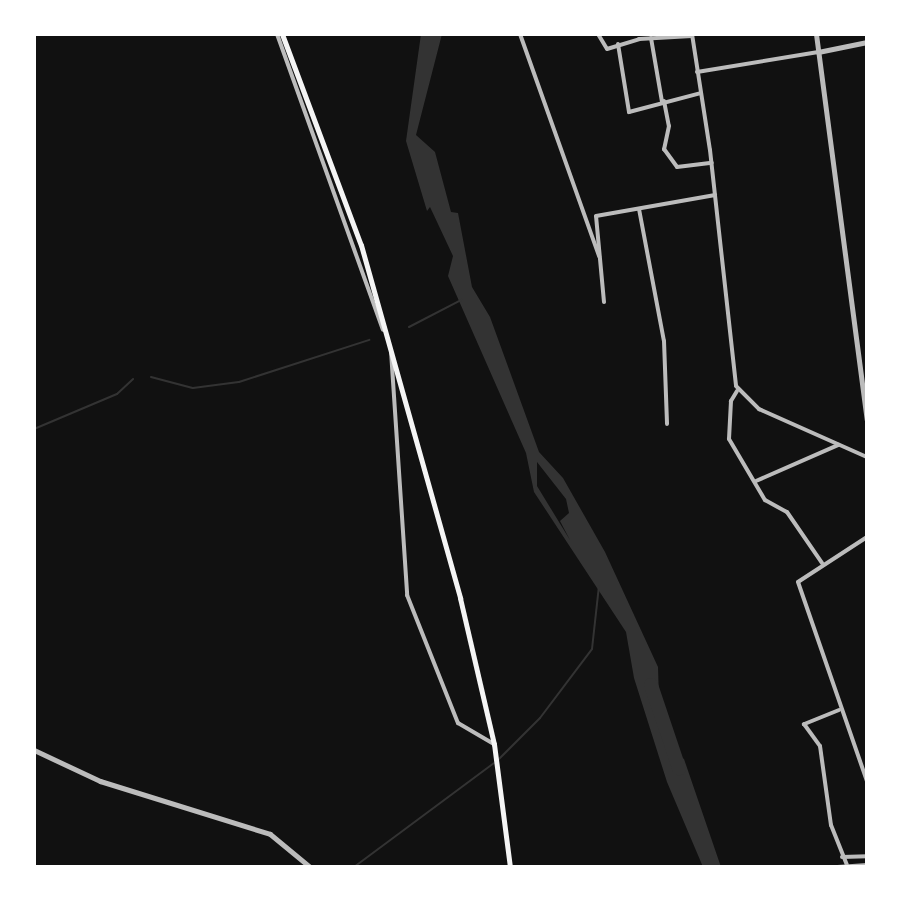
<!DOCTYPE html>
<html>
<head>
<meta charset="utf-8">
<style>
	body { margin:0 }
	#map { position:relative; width:901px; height:901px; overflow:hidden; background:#111; font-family:"Varela Round",sans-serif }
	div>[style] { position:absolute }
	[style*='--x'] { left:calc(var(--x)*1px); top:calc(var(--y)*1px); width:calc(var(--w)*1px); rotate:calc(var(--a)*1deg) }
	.water>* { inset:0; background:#333 }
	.stream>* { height:2px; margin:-1px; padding:0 1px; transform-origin:1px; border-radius:1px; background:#333 }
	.river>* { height:14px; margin:-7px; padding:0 7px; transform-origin:7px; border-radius:7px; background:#333 }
	.minor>* { height:4px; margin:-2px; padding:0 2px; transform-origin:2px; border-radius:2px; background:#bcbcbc }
	.tertiary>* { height:5px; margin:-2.5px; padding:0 2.5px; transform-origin:2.5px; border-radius:2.5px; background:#bcbcbc }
	.secondary>* { height:5px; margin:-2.5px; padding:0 2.5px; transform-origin:2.5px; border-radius:2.5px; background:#f5f5f5 }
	span { translate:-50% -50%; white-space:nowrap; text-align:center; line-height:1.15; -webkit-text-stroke:7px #fff; paint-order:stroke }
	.frame { position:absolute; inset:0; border:36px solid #fff; pointer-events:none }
</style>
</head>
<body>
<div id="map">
	<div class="water">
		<div style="clip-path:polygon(evenodd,421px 34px,442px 34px,416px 135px,435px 152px,451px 212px,458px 213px,472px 287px,490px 317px,539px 452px,563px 478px,605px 552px,658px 667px,660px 731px,665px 746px,684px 759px,721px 867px,703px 867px,667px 782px,634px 678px,626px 632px,534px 492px,526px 453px,448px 276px,453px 256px,430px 207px,427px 211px,406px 141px,421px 34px,537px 462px,566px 499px,569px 513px,560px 521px,570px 540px,537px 486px,537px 462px)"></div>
	</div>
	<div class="stream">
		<div style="--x:409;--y:327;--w:59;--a:-27.4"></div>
		<div style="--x:151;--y:377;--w:43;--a:14.7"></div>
		<div style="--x:193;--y:388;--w:46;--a:-7.4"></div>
		<div style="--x:239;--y:382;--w:137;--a:-17.9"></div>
		<div style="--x:34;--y:429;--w:90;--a:-22.9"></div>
		<div style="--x:117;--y:394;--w:22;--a:-43"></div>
		<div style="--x:499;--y:759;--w:58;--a:-45"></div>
		<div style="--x:540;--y:718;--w:86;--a:-53"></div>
		<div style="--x:592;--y:649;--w:63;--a:-83.7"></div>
		<div style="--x:354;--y:867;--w:174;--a:-36.6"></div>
	</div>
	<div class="river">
		<div style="--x:651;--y:685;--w:88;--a:71.4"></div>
	</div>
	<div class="minor">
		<div style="--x:277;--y:34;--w:314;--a:70.3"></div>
		<div style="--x:520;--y:34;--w:236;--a:70.4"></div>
		<div style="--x:598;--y:34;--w:17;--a:59"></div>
		<div style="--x:607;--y:49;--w:34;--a:-17"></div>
		<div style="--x:639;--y:39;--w:53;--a:-3.2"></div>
		<div style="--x:692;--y:34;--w:117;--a:81.2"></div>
		<div style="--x:710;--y:150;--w:237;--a:83.7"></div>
		<div style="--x:736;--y:386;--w:33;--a:45"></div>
		<div style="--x:759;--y:409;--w:118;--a:24"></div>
		<div style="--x:651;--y:38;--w:65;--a:80.2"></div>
		<div style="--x:618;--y:44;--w:69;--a:80.8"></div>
		<div style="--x:629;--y:112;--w:74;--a:-14.8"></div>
		<div style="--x:697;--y:72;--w:123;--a:-9.4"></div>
		<div style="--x:664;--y:101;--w:25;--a:79"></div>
		<div style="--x:669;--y:126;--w:24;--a:102"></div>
		<div style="--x:664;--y:149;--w:22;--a:54"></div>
		<div style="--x:677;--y:167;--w:35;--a:-7"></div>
		<div style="--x:639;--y:209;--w:134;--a:79.3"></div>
		<div style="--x:664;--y:341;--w:83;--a:87.9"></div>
		<div style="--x:604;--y:302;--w:86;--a:-95.3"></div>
		<div style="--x:596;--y:216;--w:121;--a:-10"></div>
		<div style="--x:391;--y:351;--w:245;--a:86.2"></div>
		<div style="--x:407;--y:595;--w:138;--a:68.3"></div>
		<div style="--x:458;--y:723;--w:42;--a:30.3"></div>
		<div style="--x:737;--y:391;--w:12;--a:121"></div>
		<div style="--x:731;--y:401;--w:38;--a:93"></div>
		<div style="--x:729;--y:439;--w:71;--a:59.5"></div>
		<div style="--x:765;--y:500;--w:25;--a:29"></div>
		<div style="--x:787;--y:512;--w:62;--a:55.5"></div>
		<div style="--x:756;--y:481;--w:90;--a:-23.7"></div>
		<div style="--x:867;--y:537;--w:82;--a:146.9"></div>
		<div style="--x:798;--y:582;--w:211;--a:70.9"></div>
		<div style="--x:839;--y:710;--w:38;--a:158"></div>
		<div style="--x:804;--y:724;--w:27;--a:54"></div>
		<div style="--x:820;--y:746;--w:80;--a:82.1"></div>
		<div style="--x:831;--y:825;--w:43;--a:68.2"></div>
		<div style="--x:842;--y:857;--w:25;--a:-2"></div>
	</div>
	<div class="tertiary">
		<div style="--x:816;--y:34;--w:389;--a:82.5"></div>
		<div style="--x:818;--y:52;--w:50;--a:-11.5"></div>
		<div style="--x:34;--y:750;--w:73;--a:25.2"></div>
		<div style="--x:100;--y:781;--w:178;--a:17.3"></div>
		<div style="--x:270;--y:834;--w:52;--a:39.5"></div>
		<div style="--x:837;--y:867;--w:30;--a:-4"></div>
	</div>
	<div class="secondary">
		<div style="--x:282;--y:34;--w:225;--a:69.5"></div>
		<div style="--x:361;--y:245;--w:367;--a:74.3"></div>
		<div style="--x:460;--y:598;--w:150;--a:76.9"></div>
		<div style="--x:494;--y:744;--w:124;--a:82.6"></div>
	</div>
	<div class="frame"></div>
</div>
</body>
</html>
